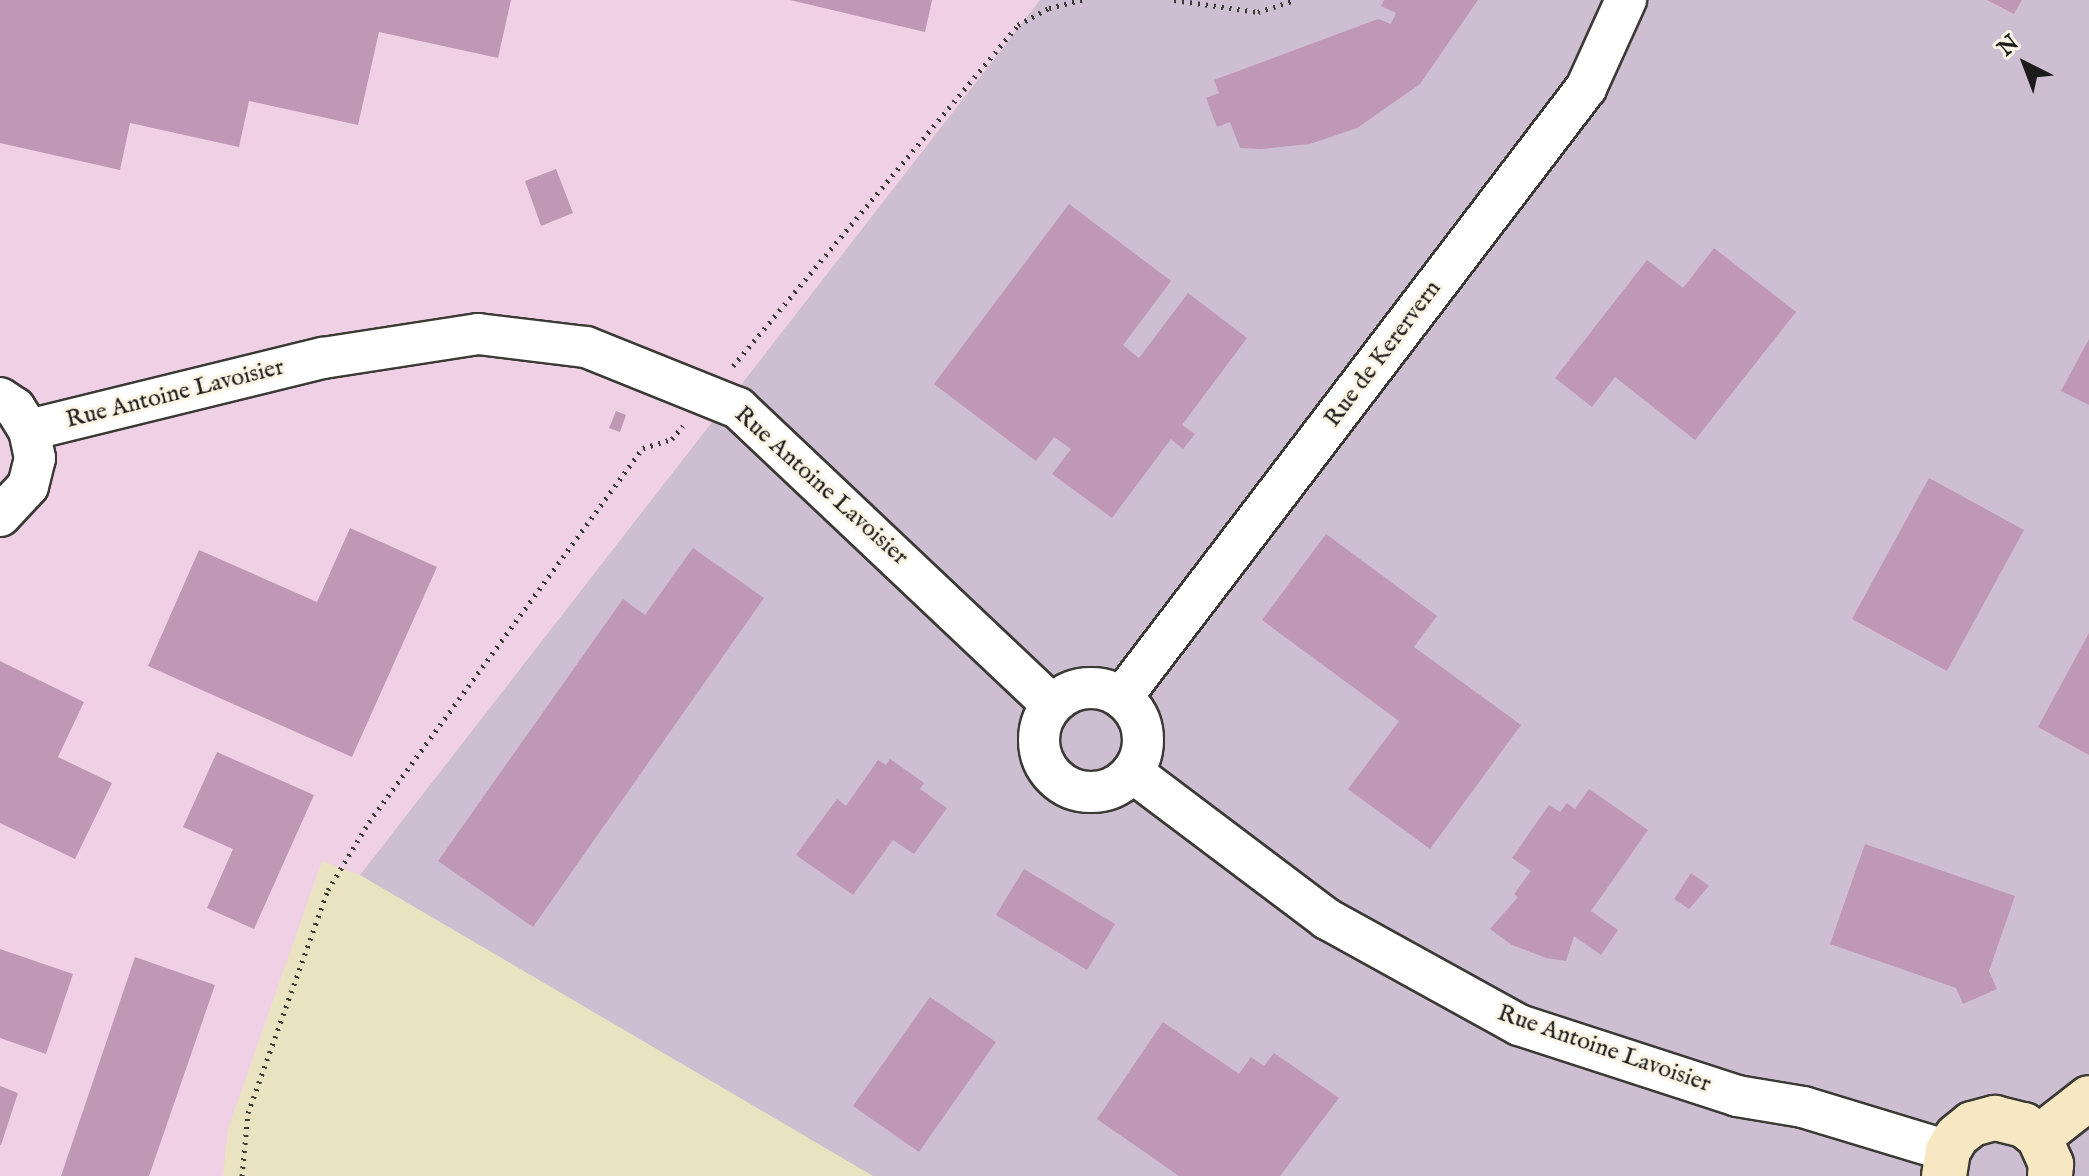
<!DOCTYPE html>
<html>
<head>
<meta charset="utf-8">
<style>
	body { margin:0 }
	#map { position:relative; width:2089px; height:1176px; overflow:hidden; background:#eae3c1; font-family:"IM FELL English",serif }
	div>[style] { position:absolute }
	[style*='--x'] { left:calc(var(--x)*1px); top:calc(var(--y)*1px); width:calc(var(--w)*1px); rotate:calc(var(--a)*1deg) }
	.built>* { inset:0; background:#f0d0e5 }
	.industrial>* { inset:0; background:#cebed2 }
	.building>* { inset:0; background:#bf98b5 }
	.path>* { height:5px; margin-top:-2.5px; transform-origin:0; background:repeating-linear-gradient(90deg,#3b3a35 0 2px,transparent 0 8px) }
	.roads { filter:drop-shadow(2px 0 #3b3a35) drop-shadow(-2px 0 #3b3a35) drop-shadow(0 2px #3b3a35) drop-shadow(0 -2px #3b3a35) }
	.street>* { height:40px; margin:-20px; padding:0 20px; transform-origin:20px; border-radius:20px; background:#fff }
	.street>.ring { margin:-20px; padding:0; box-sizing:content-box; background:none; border:40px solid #fff; border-radius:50% }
	.secondary>* { height:44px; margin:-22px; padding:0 22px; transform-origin:22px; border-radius:22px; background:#f7e8c3 }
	span { translate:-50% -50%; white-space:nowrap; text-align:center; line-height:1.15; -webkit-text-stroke:6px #fcf5e5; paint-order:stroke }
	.street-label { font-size:24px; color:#1c1c1c }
	.north { position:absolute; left:1985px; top:24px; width:80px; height:80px; -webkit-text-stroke:6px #fcf5e5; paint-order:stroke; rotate:318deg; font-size:22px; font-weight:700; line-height:32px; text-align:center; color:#1c1c1c }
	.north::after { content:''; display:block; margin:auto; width:28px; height:36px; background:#1c1c1c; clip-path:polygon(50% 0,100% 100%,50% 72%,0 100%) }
</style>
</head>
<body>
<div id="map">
	<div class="built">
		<div style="clip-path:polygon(0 0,1040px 0,360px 875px,322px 861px,228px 1129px,223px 1176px,0 1176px)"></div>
	</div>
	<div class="industrial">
		<div style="clip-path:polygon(1040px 0,2089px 0,2089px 1176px,873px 1176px,360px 875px)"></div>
	</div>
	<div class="building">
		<div style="clip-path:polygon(0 0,511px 0,498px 58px,379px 32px,358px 125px,249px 101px,239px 147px,130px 123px,120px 170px,0 143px)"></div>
		<div style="clip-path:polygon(790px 0,932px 0,925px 32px)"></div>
		<div style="clip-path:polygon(1384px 0,1478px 0,1420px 84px,1357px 128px,1310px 144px,1261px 149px,1240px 148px,1230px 122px,1217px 127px,1206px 98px,1219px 93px,1214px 80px,1378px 19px,1391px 24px,1396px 13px,1381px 6px)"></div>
		<div style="clip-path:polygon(1987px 0,2022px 0,2014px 14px)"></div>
		<div style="clip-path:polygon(556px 169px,573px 213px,541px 226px,525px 181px)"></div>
		<div style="clip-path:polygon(1069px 204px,1171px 281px,1123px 345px,1139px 358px,1188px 293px,1247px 338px,1182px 425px,1195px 434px,1183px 449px,1171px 439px,1112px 518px,1052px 474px,1071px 449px,1054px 437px,1036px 461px,934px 384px)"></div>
		<div style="clip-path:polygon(1714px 248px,1796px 312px,1695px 440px,1615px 377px,1592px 407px,1555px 378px,1647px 260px,1683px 288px)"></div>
		<div style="clip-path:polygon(2089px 339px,2089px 405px,2061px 391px)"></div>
		<div style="clip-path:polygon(616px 411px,626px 415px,620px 432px,609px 428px)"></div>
		<div style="clip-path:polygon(1929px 478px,2024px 530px,1947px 671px,1852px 619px)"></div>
		<div style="clip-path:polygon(350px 528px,437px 567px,352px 757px,148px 666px,199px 550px,317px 602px)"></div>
		<div style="clip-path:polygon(1326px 534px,1437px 616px,1414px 647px,1521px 725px,1430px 849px,1348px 789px,1399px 721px,1262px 620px)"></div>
		<div style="clip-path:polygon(693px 548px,764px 598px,533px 927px,438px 861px,623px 599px,645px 615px)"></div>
		<div style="clip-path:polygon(2089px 633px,2089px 755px,2038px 727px)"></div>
		<div style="clip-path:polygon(0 661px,84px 702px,58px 757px,112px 783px,75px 859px,0 823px)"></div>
		<div style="clip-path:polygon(217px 752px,314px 795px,254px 929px,207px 908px,233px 849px,183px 827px)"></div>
		<div style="clip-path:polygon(890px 759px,924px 783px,920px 789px,947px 808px,914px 854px,893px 840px,853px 895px,796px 855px,837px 799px,846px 806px,878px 760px,886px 765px)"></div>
		<div style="clip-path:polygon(1589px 789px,1648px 830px,1591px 911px,1618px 930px,1601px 955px,1574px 936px,1566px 961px,1546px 958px,1512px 945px,1490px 929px,1518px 897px,1514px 894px,1531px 871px,1512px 858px,1549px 805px,1560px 812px,1567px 803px,1575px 809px)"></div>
		<div style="clip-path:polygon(1865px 844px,2015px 896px,1989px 971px,1997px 989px,1963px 1004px,1956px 988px,1830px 944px)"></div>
		<div style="clip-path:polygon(1024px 869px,1115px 924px,1087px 970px,996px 915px)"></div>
		<div style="clip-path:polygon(1691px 873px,1709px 886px,1689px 909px,1674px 899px)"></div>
		<div style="clip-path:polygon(0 949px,73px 974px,46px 1054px,0 1038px)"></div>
		<div style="clip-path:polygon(135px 957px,215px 985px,149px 1176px,61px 1176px)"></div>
		<div style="clip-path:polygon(930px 997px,996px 1042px,919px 1152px,853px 1106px)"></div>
		<div style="clip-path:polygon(1163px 1022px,1239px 1074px,1251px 1057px,1264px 1066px,1274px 1053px,1339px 1098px,1280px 1176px,1179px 1176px,1097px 1119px)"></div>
		<div style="clip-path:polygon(0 1086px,18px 1093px,1px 1145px,0 1145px)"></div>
	</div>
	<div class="path">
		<div style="--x:1174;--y:0;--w:85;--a:8.1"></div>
		<div style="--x:1258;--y:12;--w:38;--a:-18"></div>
		<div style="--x:733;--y:366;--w:444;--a:-50.1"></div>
		<div style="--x:1018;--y:25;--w:35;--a:-29"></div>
		<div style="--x:1049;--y:8;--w:34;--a:-14"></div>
		<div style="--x:242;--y:1176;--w:63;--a:-84.6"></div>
		<div style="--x:248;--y:1113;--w:237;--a:-70.3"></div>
		<div style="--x:328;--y:890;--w:79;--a:-58.9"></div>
		<div style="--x:369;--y:822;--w:464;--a:-53.8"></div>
		<div style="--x:643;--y:448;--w:30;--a:-17"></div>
		<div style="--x:672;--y:439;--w:17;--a:-50"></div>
	</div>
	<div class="roads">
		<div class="street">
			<div style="--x:0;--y:398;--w:18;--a:34"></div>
			<div style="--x:15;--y:408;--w:26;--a:58"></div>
			<div style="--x:29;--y:430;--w:29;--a:78"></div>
			<div style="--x:35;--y:458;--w:29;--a:104"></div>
			<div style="--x:28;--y:486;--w:41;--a:133"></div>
			<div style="--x:29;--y:430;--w:303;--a:-13.8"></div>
			<div style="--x:323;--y:358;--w:157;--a:-8.8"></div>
			<div style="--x:478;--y:334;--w:109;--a:6.9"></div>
			<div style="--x:586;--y:347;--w:164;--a:21.9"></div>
			<div style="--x:738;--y:408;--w:432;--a:43.4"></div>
			<div class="ring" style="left:1039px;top:688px;width:64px;height:64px"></div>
			<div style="--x:1122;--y:697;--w:766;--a:-52.7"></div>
			<div style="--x:1586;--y:88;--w:97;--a:-65.6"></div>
			<div style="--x:1132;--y:772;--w:244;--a:37"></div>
			<div style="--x:1327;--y:919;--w:219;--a:28.9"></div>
			<div style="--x:1519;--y:1025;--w:229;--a:18"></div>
			<div style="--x:1737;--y:1096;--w:67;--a:9.5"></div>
			<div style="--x:1803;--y:1107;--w:152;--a:16.9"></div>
		</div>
		<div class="secondary">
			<div style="--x:2039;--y:1137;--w:63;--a:-38"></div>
			<div style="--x:1944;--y:1176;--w:25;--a:-81"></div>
			<div style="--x:1948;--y:1151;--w:17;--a:-59"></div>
			<div style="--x:1957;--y:1136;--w:19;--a:-39"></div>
			<div style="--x:1972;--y:1124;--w:24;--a:-15"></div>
			<div style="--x:1995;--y:1118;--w:30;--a:14"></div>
			<div style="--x:2024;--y:1125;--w:19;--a:39"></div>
			<div style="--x:2039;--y:1137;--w:30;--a:66"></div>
			<div style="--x:2051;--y:1164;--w:12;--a:95"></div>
		</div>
	</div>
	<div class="street-label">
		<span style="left:1383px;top:354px;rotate:-53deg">Rue de Kerervern</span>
		<span style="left:175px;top:394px;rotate:-14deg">Rue Antoine Lavoisier</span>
		<span style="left:821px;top:486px;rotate:42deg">Rue Antoine Lavoisier</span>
		<span style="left:1604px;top:1049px;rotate:19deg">Rue Antoine Lavoisier</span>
	</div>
	<div class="north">N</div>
</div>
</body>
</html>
